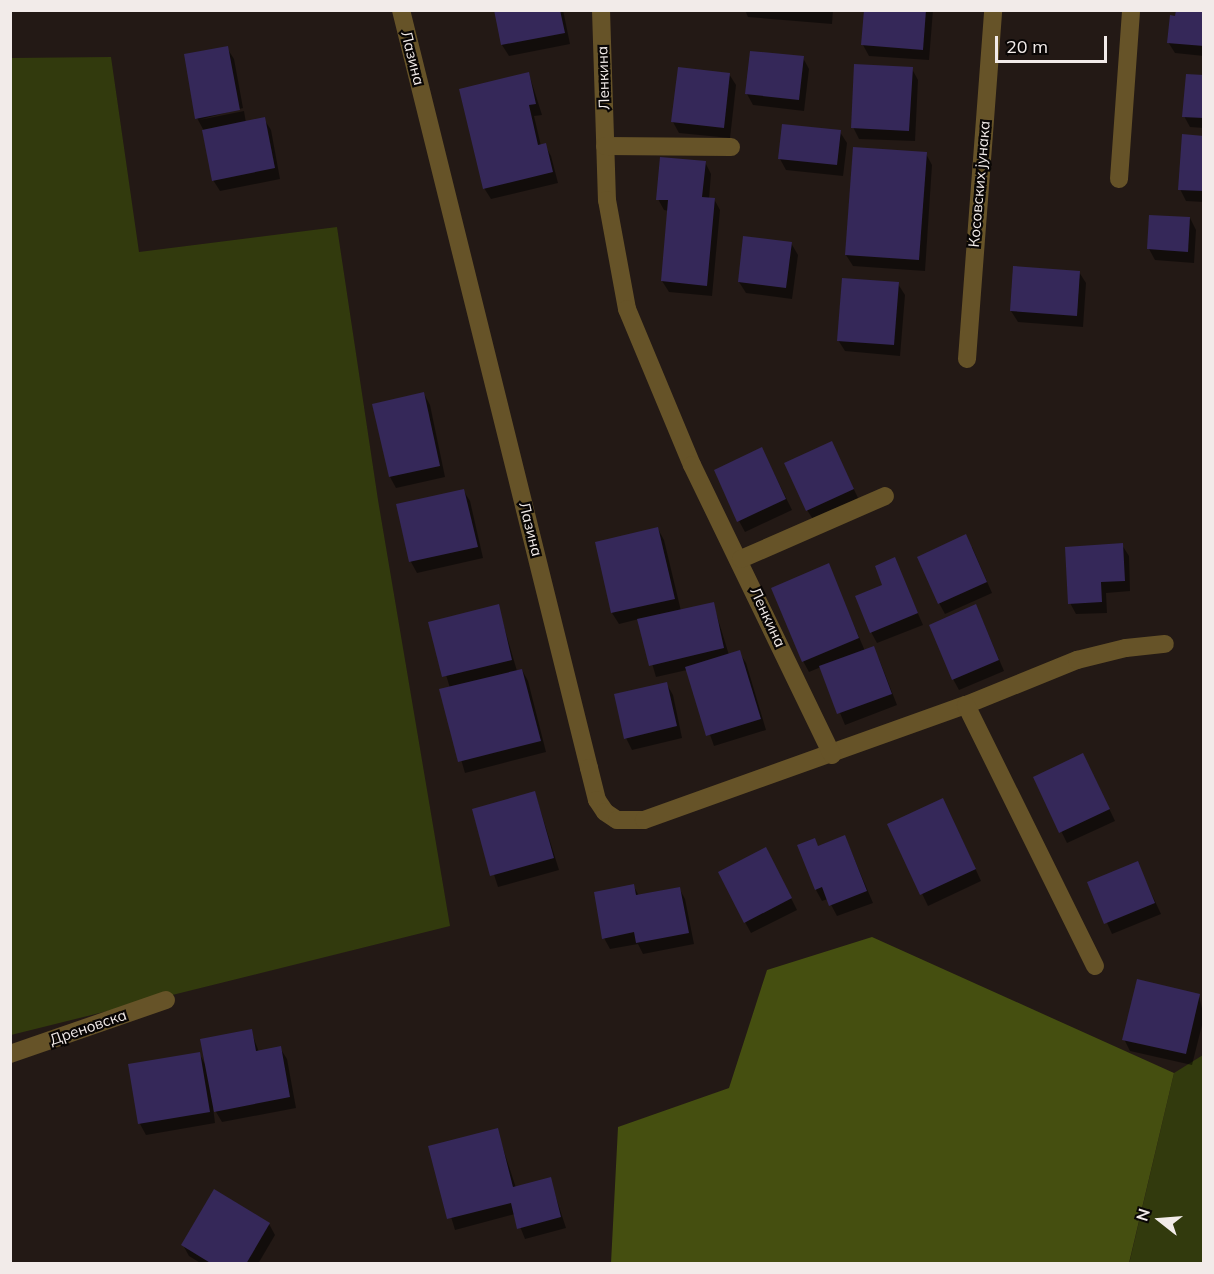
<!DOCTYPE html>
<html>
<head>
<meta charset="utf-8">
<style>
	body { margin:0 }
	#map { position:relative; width:1214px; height:1274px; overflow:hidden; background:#231915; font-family:Mulish,sans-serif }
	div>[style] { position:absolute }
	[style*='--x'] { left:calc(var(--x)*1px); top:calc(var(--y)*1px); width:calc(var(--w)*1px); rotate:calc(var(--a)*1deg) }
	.green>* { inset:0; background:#323a0d }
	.forest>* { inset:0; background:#454f10 }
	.shadow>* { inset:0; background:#0007 }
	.building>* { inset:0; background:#352859 }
	.minor>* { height:18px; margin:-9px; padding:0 9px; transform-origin:9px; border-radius:9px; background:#665328 }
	span { translate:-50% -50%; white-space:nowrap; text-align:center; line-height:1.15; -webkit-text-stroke:4.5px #090605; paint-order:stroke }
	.street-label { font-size:15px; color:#f2ebe9 }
	.frame { position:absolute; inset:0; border:12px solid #f2ebe9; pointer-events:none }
	.north { position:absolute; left:1130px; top:1190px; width:60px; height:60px; -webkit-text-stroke:4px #090605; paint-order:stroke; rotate:287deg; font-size:16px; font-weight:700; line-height:24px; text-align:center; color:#f2ebe9 }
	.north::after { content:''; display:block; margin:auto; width:21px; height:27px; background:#f2ebe9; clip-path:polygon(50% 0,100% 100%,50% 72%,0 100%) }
	.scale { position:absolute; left:995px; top:36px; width:112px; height:27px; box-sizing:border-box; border:3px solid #f2ebe9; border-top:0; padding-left:8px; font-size:18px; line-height:21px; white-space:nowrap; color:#f2ebe9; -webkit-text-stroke:4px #090605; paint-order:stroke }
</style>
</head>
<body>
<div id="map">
	<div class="green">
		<div style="clip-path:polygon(111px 57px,139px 252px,337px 227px,378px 500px,450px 926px,11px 1035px,10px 58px)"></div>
		<div style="clip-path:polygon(1203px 1055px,1203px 1263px,1129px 1264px,1174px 1073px)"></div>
	</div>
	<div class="forest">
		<div style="clip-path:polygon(872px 937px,1174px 1073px,1129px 1263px,611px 1263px,618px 1127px,729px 1088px,767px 970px)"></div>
	</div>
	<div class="shadow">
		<div style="clip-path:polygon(496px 10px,563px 10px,570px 44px,509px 56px,502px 45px)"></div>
		<div style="clip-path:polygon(745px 10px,833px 10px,832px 24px,748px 17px)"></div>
		<div style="clip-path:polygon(865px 10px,933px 10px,929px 60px,869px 56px,863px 45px)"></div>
		<div style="clip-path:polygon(1204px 10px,1204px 56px,1175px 53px,1168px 42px,1177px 17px)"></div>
		<div style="clip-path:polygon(227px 48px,234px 59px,243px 108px,199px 120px,244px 111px,246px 123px,264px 119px,271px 130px,280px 179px,220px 191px,213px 180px,204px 131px,197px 118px)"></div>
		<div style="clip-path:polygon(803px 58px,809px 69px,804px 111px,753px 105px,747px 94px)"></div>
		<div style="clip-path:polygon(912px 69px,918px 80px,915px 141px,859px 139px,853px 127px)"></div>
		<div style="clip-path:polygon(529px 74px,542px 115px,534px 116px,541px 146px,545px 145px,551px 156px,558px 183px,491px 199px,484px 188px)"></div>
		<div style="clip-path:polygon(729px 74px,736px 85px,730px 138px,679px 133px,673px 122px)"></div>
		<div style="clip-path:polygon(1204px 77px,1204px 128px,1190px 127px,1184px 116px)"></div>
		<div style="clip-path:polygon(840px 132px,847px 143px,843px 176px,786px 170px,780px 159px)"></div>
		<div style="clip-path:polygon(1204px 137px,1204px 202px,1186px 201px,1180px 189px)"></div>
		<div style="clip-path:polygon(926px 154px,932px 165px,925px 271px,853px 266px,846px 255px)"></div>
		<div style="clip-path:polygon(705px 162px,711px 174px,709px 199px,714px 199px,720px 210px,712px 296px,669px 292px,662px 281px,669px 211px,664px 210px,658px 199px)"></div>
		<div style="clip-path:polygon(1151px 216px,1190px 218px,1196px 230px,1194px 263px,1155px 260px,1149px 249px)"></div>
		<div style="clip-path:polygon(791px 243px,798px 255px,792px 299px,746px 293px,739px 282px)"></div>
		<div style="clip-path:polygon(1014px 268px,1079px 272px,1086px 283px,1083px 327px,1018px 322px,1011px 311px)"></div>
		<div style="clip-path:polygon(898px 284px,905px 295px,900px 356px,845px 351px,838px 340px)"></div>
		<div style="clip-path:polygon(424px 394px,430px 405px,445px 477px,396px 488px,390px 477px)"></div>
		<div style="clip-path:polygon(762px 449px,792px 510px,745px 532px,739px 521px)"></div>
		<div style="clip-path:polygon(837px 454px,859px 500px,814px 521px,807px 510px)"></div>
		<div style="clip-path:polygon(463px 490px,470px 501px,483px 558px,417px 573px,411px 562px,398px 506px)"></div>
		<div style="clip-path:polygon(658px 529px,664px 540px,681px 611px,713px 603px,729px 655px,739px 652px,746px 663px,766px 730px,714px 746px,687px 670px,656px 677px,639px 619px,619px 624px,612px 613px)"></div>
		<div style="clip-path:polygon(1122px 545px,1129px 556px,1130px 591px,1106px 593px,1107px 613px,1076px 614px,1070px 603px)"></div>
		<div style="clip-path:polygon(972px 547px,992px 593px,945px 614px,939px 603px)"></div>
		<div style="clip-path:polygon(894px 559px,923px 625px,877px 643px,871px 632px)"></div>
		<div style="clip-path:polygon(828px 565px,865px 651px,873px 648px,879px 659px,897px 705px,845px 725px,821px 667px,809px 672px,803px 661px)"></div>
		<div style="clip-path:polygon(498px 606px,517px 671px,522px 670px,528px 681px,546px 752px,465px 773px,441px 691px,450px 688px,430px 623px)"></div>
		<div style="clip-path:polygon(981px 617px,1004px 671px,959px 690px,953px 679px)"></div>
		<div style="clip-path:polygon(666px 683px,673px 695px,682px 738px,632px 750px,626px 738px)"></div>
		<div style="clip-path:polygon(1089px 766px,1115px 821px,1067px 843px,1035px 778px)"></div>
		<div style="clip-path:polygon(535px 793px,559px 870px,498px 887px,473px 810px)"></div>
		<div style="clip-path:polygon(949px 811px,981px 881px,928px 906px,889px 825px)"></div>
		<div style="clip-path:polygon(845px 837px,873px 903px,837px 916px,828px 899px,822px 901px,816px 890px,799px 846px,818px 847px)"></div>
		<div style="clip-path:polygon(772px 860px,797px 910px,751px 933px,745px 922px)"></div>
		<div style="clip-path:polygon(1137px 863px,1161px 914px,1112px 934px,1089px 883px)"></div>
		<div style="clip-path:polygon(633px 885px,639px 896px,679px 888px,685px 899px,694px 944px,643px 954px,638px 944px,610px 949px,604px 938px)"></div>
		<div style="clip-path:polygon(1199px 996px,1204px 1017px,1192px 1065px,1130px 1051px,1124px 1039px)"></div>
		<div style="clip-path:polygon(251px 1031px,259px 1052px,280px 1048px,287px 1059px,296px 1108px,222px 1122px,213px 1107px,215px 1123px,146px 1135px,140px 1124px,199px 1053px,206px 1066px)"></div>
		<div style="clip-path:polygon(497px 1130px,516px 1188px,550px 1179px,566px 1228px,525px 1239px,515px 1214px,455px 1230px,430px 1147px)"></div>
		<div style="clip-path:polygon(269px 1224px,275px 1235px,258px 1264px,202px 1264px,189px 1256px,183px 1245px)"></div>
	</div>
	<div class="building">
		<div style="clip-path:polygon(494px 10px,560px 10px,565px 33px,501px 45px)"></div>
		<div style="clip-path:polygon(864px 10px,926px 10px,923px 50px,861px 45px)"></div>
		<div style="clip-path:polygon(1176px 10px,1204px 10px,1204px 46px,1167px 43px,1170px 15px,1175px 16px)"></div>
		<div style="clip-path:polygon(228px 46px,240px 110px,195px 119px,184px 54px)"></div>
		<div style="clip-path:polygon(750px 51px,804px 56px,799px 100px,745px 94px)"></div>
		<div style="clip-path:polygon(854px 64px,913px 67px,909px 131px,851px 128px)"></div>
		<div style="clip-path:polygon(678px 67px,730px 73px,724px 128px,671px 122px)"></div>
		<div style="clip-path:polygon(529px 72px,536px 104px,529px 105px,538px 145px,546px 143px,553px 172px,483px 189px,459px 89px)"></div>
		<div style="clip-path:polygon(1186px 74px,1204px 75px,1204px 118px,1182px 117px)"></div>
		<div style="clip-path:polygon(265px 117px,275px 168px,212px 181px,202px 130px)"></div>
		<div style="clip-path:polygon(782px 124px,841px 130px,837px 165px,778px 159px)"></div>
		<div style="clip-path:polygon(1182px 134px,1204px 136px,1204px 191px,1178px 190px)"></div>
		<div style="clip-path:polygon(853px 147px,927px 152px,919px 260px,845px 255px)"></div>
		<div style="clip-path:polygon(660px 157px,706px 161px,702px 197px,715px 198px,707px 286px,661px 281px,668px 200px,656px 200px)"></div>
		<div style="clip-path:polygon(1149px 215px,1190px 217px,1188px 252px,1147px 249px)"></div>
		<div style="clip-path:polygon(743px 236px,792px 242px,786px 288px,738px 282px)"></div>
		<div style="clip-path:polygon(1013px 266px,1080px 271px,1077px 316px,1010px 311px)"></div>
		<div style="clip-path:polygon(842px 278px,899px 282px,894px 345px,837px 341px)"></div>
		<div style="clip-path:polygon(424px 392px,440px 466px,389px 477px,372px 404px)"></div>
		<div style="clip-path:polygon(832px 441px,854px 489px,806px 511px,784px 463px)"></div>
		<div style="clip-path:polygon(762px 447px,786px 499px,737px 522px,714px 470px)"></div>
		<div style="clip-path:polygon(464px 489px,478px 547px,409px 562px,396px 504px)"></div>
		<div style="clip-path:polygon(658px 527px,675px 599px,611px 613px,595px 542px)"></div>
		<div style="clip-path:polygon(966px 534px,987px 582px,938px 604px,917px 557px)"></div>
		<div style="clip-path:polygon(1123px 543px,1125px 581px,1101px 582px,1102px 602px,1068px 604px,1065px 547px)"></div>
		<div style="clip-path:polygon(895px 557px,918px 613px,870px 633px,855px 596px,882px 585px,875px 566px)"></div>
		<div style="clip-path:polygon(829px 563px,859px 638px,802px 662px,771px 588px)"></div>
		<div style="clip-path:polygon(714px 602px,724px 648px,649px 666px,637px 619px)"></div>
		<div style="clip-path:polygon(499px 604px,512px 660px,442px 677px,428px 622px)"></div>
		<div style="clip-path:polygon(976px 604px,999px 660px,952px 680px,929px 625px)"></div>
		<div style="clip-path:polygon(874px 646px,892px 694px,837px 714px,819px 666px)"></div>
		<div style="clip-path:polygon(740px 650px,761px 719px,706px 736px,685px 667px)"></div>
		<div style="clip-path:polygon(522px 669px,541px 741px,458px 762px,439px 689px)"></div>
		<div style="clip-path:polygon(667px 682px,677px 726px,624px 739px,614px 694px)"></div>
		<div style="clip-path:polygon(1083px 753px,1110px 809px,1059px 833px,1033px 777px)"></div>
		<div style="clip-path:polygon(535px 791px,554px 858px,490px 876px,472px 809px)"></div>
		<div style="clip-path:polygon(943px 798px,976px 869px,920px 895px,887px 824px)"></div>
		<div style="clip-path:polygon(845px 835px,867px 891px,829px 906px,822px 887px,815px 890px,797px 845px,815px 838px,818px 846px)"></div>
		<div style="clip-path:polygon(766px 847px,792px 898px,744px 923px,718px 872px)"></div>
		<div style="clip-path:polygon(1138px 861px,1155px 903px,1104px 924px,1087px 882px)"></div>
		<div style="clip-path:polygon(634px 884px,636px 895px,680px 887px,689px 933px,636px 943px,634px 932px,602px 939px,594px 892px)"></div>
		<div style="clip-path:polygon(1137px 979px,1200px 994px,1186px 1054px,1122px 1040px)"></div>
		<div style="clip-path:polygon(252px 1029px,256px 1051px,281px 1046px,290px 1097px,214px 1112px,200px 1039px)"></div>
		<div style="clip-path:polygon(200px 1052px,210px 1112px,138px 1124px,128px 1064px)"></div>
		<div style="clip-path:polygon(498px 1128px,513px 1187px,551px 1177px,561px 1217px,517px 1229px,511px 1203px,447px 1219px,428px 1146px)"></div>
		<div style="clip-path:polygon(214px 1189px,270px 1223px,246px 1264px,212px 1264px,181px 1245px)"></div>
	</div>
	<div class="minor">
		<div style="--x:401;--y:10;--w:781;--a:76.07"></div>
		<div style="--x:589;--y:768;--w:33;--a:76"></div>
		<div style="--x:597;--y:800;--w:14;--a:56"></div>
		<div style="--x:605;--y:812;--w:14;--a:34"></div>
		<div style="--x:617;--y:820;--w:27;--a:0"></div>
		<div style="--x:644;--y:820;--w:342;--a:-19.7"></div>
		<div style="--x:966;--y:705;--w:120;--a:-22.1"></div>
		<div style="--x:1077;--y:660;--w:50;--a:-13.8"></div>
		<div style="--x:1126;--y:648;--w:39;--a:-6"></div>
		<div style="--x:601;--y:10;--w:190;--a:88.2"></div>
		<div style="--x:607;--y:200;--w:111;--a:79.6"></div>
		<div style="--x:627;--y:309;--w:169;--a:67.4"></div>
		<div style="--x:692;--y:465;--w:322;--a:64.2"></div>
		<div style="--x:605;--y:146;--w:126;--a:0.5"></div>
		<div style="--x:1119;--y:179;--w:169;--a:-85.9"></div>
		<div style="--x:967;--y:359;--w:350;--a:-85.7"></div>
		<div style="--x:741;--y:559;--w:157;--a:-23.6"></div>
		<div style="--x:966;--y:705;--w:291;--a:63.7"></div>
		<div style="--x:10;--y:1054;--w:165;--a:-19.1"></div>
	</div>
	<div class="street-label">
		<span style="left:413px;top:58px;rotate:76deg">Лазина</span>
		<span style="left:603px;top:78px;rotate:-92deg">Ленкина</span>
		<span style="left:979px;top:184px;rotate:-85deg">Косовских јунака</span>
		<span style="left:531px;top:529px;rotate:76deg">Лазина</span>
		<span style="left:768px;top:617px;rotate:65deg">Ленкина</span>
		<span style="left:88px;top:1027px;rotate:-19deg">Дреновска</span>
	</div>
	<div class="frame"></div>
	<div class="north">N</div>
	<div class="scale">20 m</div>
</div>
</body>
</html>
